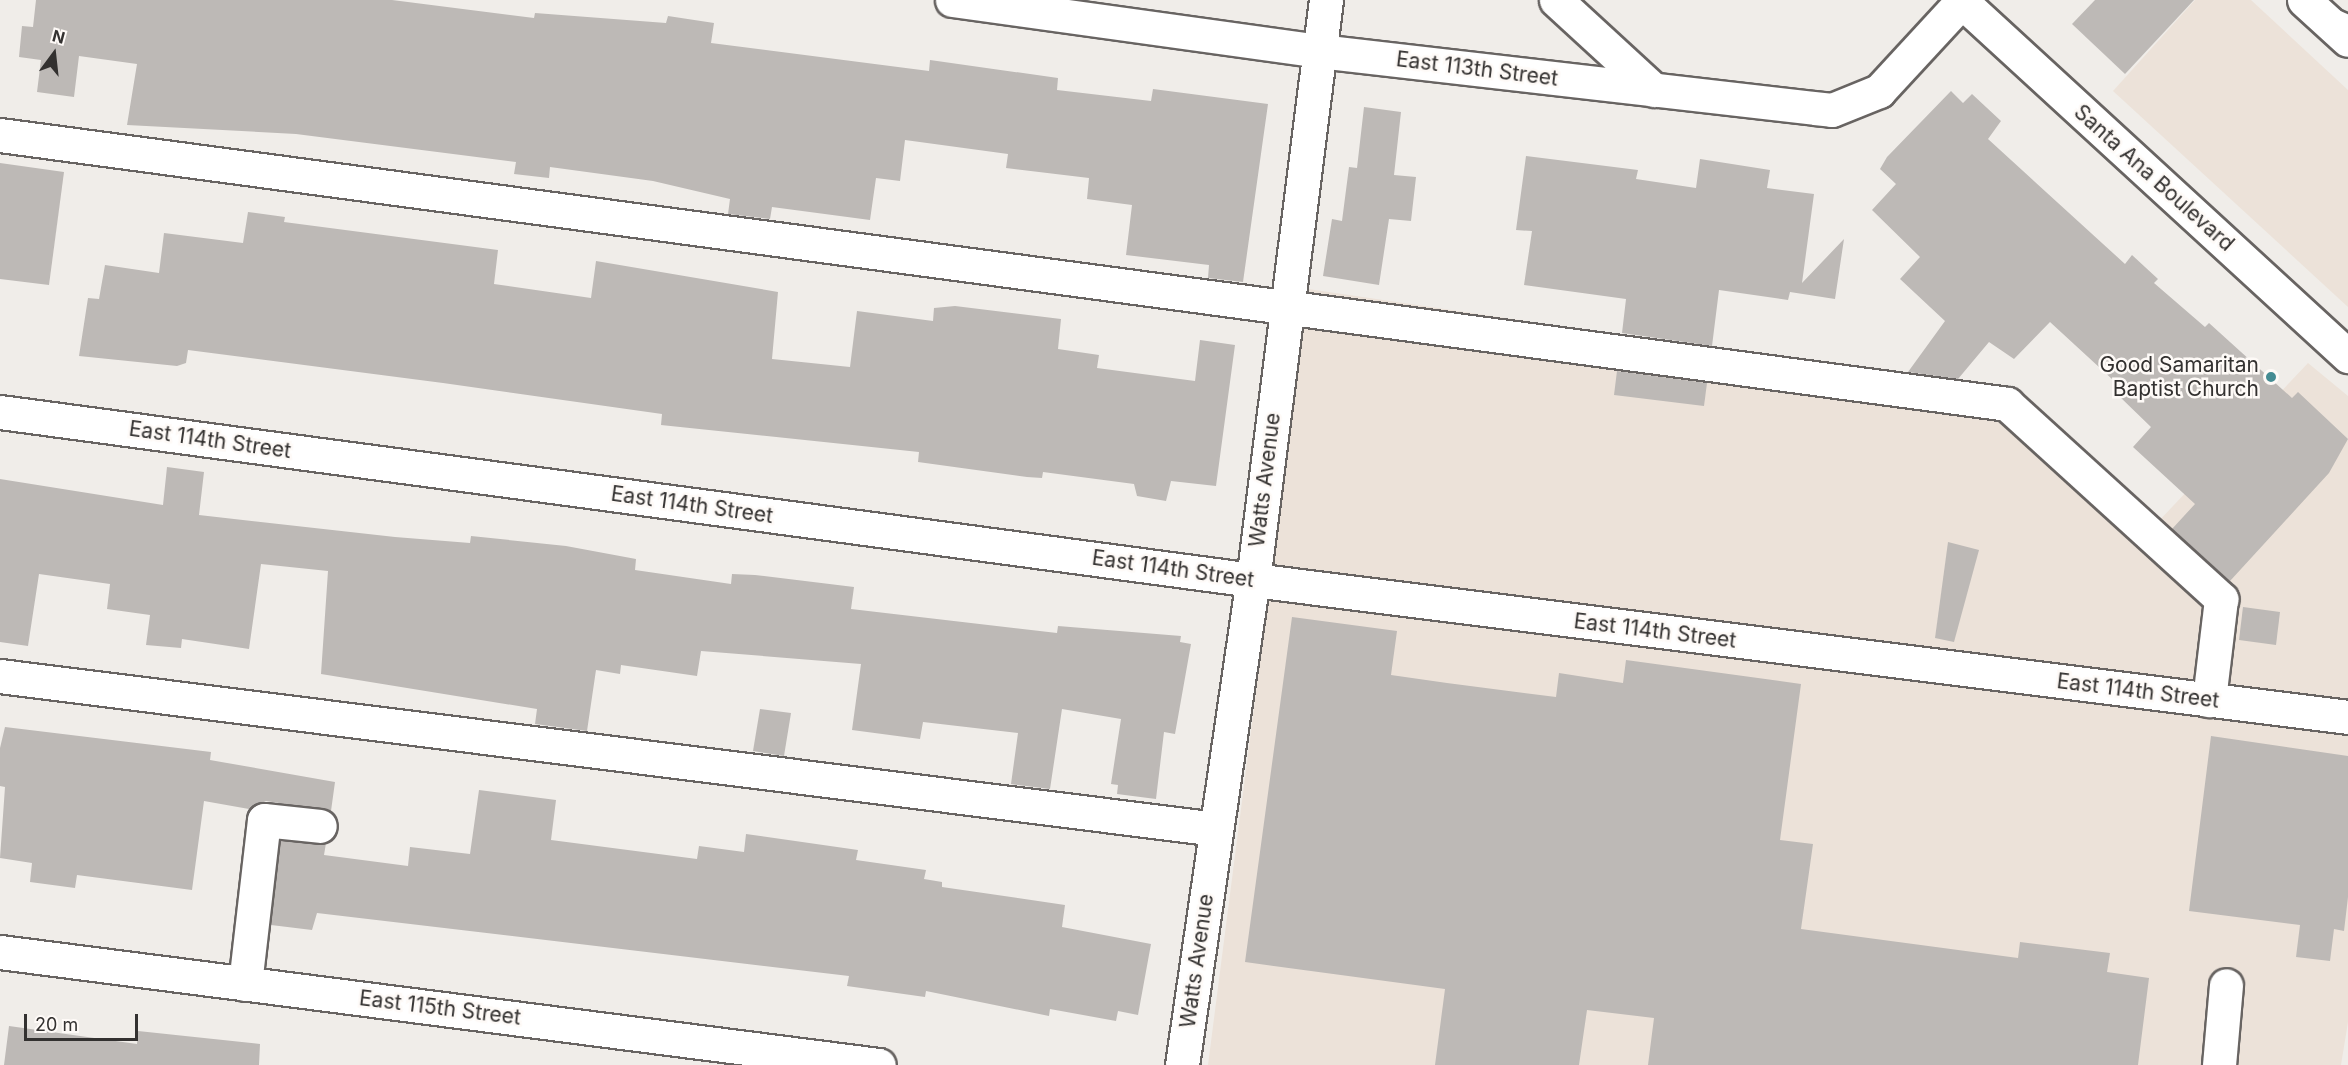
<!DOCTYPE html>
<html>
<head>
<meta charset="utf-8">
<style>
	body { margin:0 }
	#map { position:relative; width:2348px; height:1065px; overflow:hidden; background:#f0ede9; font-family:Inter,sans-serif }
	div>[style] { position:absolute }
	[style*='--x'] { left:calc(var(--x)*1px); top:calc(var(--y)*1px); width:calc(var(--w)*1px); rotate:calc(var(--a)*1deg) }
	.built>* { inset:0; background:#ece2d9 }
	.building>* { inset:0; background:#bdb9b6 }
	.roads { filter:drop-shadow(2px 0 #686462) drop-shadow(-2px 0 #686462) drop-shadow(0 2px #686462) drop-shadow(0 -2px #686462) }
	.minor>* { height:33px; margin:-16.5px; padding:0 16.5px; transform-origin:16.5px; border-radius:16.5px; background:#fff }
	.major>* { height:33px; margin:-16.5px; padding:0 16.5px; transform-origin:16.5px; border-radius:16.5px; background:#fff }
	.dots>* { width:16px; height:16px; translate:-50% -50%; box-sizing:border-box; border:3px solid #fefaf7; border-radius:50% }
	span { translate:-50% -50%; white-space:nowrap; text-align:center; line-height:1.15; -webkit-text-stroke:5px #fefaf7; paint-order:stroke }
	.street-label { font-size:21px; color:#333130 }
	.poi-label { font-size:21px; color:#333130 }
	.right { translate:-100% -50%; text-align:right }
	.north { position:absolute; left:24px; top:24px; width:60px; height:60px; -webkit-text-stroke:4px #fefaf7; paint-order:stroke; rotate:15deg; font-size:16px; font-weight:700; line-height:24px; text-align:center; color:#333130 }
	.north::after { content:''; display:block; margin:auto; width:21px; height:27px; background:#333130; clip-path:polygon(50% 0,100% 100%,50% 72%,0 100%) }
	.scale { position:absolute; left:24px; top:1014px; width:114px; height:27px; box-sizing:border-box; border:3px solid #333130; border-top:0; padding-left:8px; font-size:18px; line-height:21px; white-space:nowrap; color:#333130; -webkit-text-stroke:4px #fefaf7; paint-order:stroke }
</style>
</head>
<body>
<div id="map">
	<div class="built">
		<div style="clip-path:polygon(2195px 0,2251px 0,2348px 90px,2348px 307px,2113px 91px)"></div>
		<div style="clip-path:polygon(1308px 289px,1997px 390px,2156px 524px,2308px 363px,2348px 396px,2348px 1022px,2341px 1065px,1208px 1065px)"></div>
	</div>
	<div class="building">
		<div style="clip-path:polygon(36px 0,392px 0,534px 18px,535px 13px,666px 23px,668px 16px,714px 23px,711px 43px,929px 71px,930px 60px,1058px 78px,1057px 90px,1151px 101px,1153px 89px,1268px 104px,1243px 282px,1208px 278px,1209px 265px,1126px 255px,1132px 205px,1087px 199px,1089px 178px,1006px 168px,1008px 154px,905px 140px,900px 181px,876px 178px,870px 220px,772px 207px,770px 219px,728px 214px,730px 199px,653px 181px,550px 167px,549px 178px,514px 174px,516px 162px,296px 134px,127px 125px,137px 64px,79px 56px,74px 97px,37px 92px,41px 60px,19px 57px,22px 26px,33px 27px)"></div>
		<div style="clip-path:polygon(2095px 0,2194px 0,2125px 74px,2072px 24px)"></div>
		<div style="clip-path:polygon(1951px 91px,1963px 103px,1972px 94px,2001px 121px,1988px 139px,2125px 264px,2132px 255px,2158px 279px,2154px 283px,2205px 327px,2209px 323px,2292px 398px,2298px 392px,2348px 439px,2329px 473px,2230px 581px,2172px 529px,2195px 504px,2133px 447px,2151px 427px,2120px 397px,2125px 391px,2050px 322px,2014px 359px,1989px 342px,1958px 379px,1908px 372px,1945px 321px,1900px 279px,1920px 257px,1872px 210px,1896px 184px,1880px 169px,1887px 157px)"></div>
		<div style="clip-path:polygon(1364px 107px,1401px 112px,1394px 175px,1416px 177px,1411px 221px,1389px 219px,1379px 285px,1323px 276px,1332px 219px,1342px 221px,1349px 167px,1357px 168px)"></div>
		<div style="clip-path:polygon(1526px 156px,1638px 170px,1636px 179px,1696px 188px,1700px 159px,1770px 170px,1767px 188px,1814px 194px,1802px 283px,1844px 239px,1835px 299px,1790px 292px,1788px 300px,1719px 290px,1712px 346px,1622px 333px,1626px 299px,1524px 285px,1532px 231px,1516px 230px)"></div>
		<div style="clip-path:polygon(0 163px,64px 172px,49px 285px,0 279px)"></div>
		<div style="clip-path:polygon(248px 212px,285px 217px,284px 222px,498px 250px,494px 284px,591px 298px,596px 261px,778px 292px,772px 359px,850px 367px,857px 311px,933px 321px,934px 308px,955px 306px,1061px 319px,1058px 349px,1099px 355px,1097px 368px,1195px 381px,1200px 340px,1235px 345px,1216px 486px,1171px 481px,1166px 501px,1137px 496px,1134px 484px,1043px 472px,1042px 478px,1027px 477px,918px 462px,919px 452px,661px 425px,662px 414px,443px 383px,188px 350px,186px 363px,177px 366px,79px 356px,88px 298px,99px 299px,105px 265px,159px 273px,164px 233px,243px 243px)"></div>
		<div style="clip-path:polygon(1617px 371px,1707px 383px,1704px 406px,1614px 395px)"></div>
		<div style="clip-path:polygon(167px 467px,204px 472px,199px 515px,395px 537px,470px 543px,471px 536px,566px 546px,636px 559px,635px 570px,731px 584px,732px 574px,755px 575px,854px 587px,851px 609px,1057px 633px,1058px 626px,1181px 636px,1180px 642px,1191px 644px,1175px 734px,1164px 732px,1156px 799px,1117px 794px,1118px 785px,1111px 784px,1121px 719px,1062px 709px,1050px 789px,1011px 784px,1018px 733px,923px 722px,920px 739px,852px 730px,861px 664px,701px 651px,697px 676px,621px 665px,620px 674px,596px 670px,587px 731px,535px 724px,537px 709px,321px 674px,328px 571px,261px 564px,249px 649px,182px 639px,181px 648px,146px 645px,150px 615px,107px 609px,110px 584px,39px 574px,28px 646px,0 642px,0 479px,163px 505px)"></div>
		<div style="clip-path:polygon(1948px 542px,1979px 550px,1954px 642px,1935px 638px)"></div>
		<div style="clip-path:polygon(2243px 607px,2280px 612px,2276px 645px,2239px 640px)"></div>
		<div style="clip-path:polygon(1292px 617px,1397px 631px,1391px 675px,1447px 683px,1556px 697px,1559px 673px,1623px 683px,1626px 660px,1801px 684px,1780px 840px,1813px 844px,1801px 929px,2018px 958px,2020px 942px,2110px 953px,2107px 972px,2149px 978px,2138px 1065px,1648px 1065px,1654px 1018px,1587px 1010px,1579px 1065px,1435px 1065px,1445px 989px,1245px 962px)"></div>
		<div style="clip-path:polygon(760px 709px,791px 713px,784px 756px,753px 751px)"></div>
		<div style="clip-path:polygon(5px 727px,211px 752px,210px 760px,335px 782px,331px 811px,266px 801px,249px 809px,204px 801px,192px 890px,77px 875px,75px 888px,30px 882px,32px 863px,0 858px,5px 787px,0 786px,0 748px)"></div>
		<div style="clip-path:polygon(2211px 736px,2348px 756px,2348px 897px,2344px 931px,2334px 929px,2330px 961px,2296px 957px,2300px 925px,2189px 911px)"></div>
		<div style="clip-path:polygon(479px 790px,556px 800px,551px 840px,697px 859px,699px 846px,744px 852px,746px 834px,858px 850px,856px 860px,926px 870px,924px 879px,942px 882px,942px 887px,1065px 905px,1062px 927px,1151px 944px,1138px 1015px,1118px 1011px,1116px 1021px,1050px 1009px,1049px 1016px,926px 991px,925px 997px,847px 986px,849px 976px,317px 913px,312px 930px,271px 925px,280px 841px,326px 843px,324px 855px,408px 866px,410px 847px,470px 854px)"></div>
		<div style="clip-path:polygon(9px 1026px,137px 1044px,138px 1031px,260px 1044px,259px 1065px,4px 1065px)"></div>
	</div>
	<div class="roads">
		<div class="minor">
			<div style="--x:952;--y:0;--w:371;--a:7.9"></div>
			<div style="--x:1319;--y:51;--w:516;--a:6.56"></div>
			<div style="--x:1832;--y:110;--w:51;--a:-22"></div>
			<div style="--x:1879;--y:91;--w:122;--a:-47.3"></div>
			<div style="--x:1556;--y:0;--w:133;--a:42.6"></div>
			<div style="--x:1960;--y:0;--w:527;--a:42.54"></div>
			<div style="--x:2304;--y:0;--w:59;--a:42.3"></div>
			<div style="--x:0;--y:135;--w:2025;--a:7.63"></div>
			<div style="--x:2007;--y:404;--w:290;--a:42.3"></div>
			<div style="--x:2221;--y:599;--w:102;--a:96.8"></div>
			<div style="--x:0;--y:412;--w:1264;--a:7.64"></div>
			<div style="--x:1253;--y:580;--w:1104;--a:7.13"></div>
			<div style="--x:0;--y:676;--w:1226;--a:7.17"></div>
			<div style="--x:0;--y:952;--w:886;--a:7.33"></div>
			<div style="--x:245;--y:984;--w:165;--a:-83.4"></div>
			<div style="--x:264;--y:820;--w:56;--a:6.1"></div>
			<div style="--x:1182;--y:1065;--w:490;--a:-81.7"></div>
			<div style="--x:1253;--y:580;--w:585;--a:-82.83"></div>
			<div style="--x:2219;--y:1065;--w:80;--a:-85"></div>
		</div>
		<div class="major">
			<div style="--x:2332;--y:25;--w:17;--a:24"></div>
		</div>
	</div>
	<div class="dots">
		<div style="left:2271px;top:377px;background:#458c93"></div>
	</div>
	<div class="street-label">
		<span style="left:1477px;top:69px;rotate:7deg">East 113th Street</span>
		<span style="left:2154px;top:178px;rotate:42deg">Santa Ana Boulevard</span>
		<span style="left:210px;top:440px;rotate:8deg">East 114th Street</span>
		<span style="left:1265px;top:480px;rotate:-83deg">Watts Avenue</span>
		<span style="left:692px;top:505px;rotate:8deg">East 114th Street</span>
		<span style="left:1173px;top:569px;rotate:8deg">East 114th Street</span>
		<span style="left:1655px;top:631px;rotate:7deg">East 114th Street</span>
		<span style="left:2138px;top:691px;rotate:7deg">East 114th Street</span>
		<span style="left:1197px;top:961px;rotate:-82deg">Watts Avenue</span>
		<span style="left:440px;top:1008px;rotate:7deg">East 115th Street</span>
	</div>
	<div class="poi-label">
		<span class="right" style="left:2259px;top:377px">Good Samaritan<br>Baptist Church</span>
	</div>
	<div class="north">N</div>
	<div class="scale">20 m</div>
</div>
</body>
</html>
